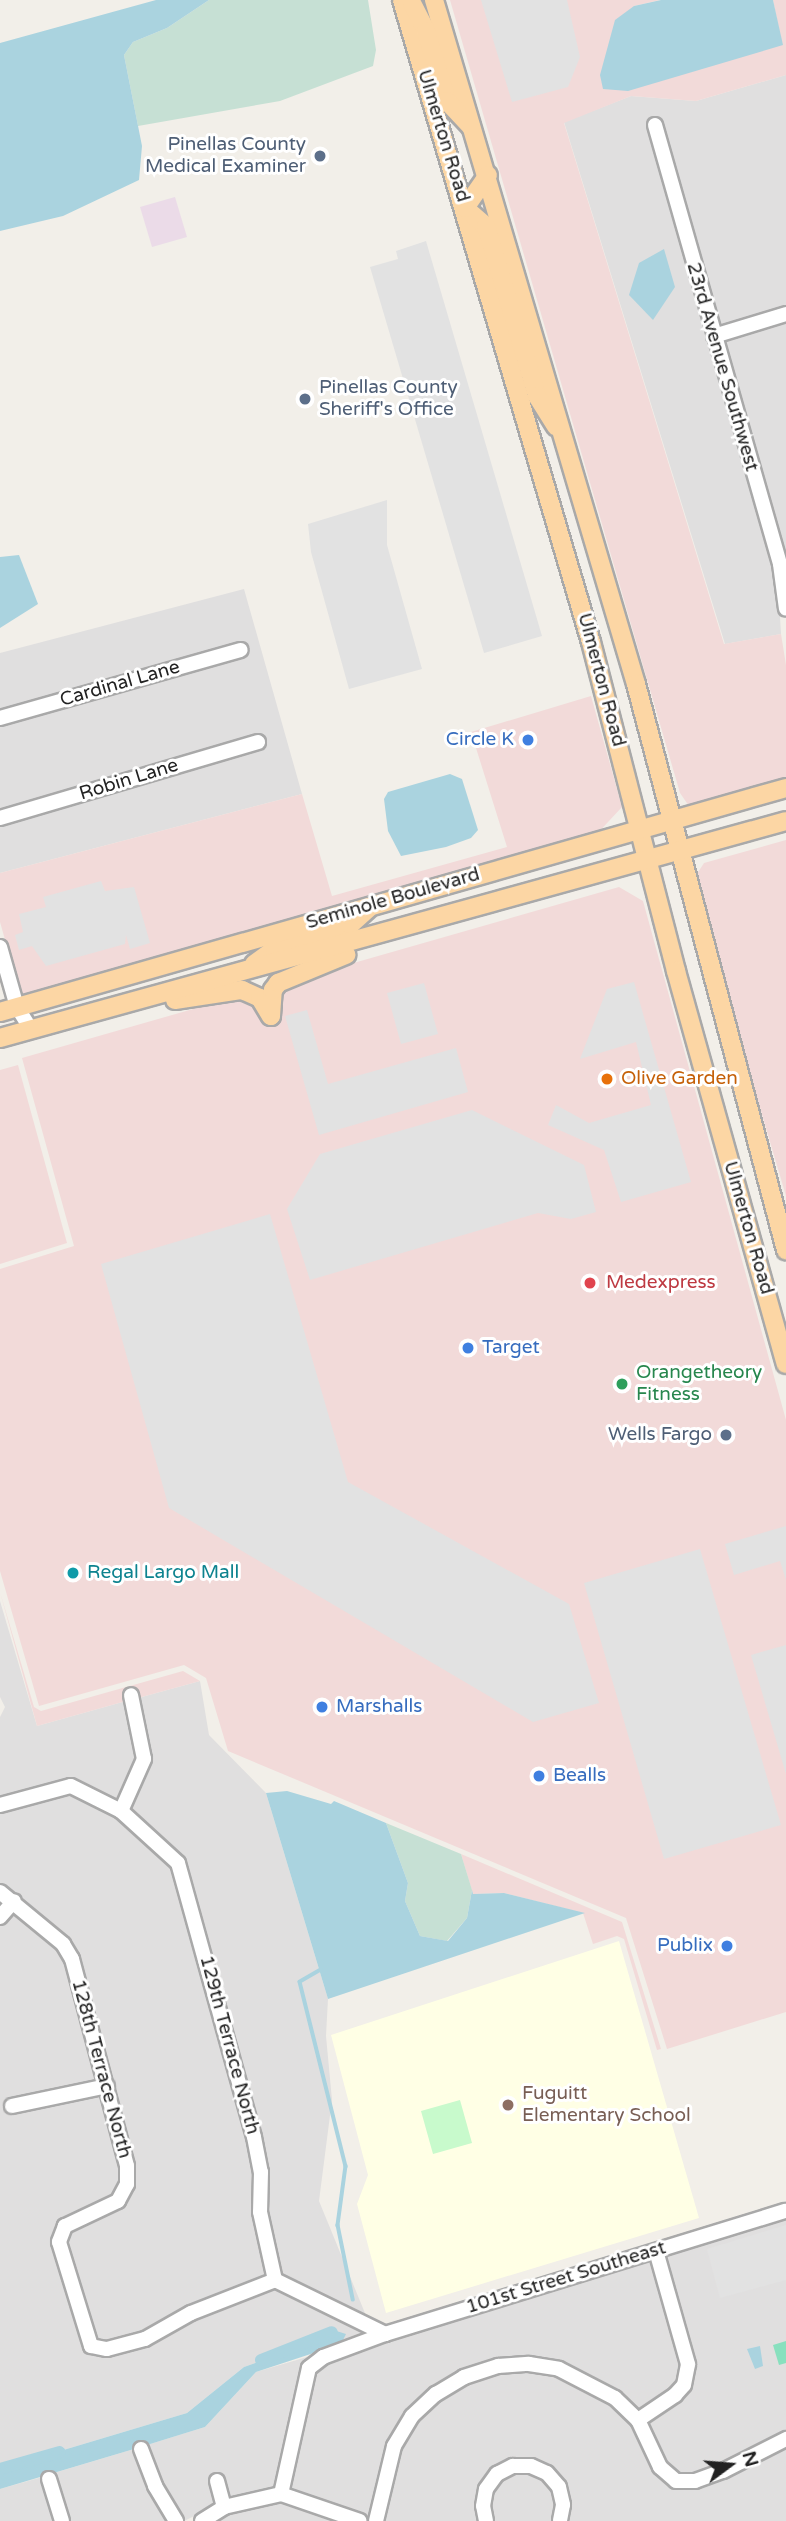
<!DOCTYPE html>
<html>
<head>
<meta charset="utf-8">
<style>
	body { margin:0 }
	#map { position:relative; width:786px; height:2521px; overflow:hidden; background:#f2efe9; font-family:"Varela Round",sans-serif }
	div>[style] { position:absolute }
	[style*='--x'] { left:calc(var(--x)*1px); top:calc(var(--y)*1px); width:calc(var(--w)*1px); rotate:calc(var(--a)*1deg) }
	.residential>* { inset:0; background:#e0dfdf }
	.commercial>* { inset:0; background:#f2dad9 }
	.industrial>* { inset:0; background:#ebdbe8 }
	.education>* { inset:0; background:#ffffe5 }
	.wetland>* { inset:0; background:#c6e0d4 }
	.park>* { inset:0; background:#c8facc }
	.pitch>* { inset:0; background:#88e0be }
	.parking>* { inset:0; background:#e2e2e2 }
	.water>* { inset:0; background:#aad3df }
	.stream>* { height:3.5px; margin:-1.75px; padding:0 1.75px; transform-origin:1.75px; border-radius:1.75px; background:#aad3df }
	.canal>* { height:12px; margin:-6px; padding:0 6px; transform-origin:6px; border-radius:6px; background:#aad3df }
	.roads { filter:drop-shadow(2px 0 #a9a9a9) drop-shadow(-2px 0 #a9a9a9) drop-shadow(0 2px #a9a9a9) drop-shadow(0 -2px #a9a9a9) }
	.minor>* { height:14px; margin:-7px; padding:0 7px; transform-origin:7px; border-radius:7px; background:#fff }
	.major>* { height:18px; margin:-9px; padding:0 9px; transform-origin:9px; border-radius:9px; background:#fcd6a4 }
	.dots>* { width:19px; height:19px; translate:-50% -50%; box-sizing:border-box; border:4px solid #fff; border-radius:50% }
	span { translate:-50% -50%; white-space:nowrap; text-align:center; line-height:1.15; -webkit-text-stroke:6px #fff; paint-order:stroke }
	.street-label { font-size:19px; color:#222 }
	.service-label { font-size:19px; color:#4e5e75 }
	.right { translate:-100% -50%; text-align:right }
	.left { translate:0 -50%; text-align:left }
	.shop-label { font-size:19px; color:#366cbe }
	.food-label { font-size:19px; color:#c56008 }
	.health-label { font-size:19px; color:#be3a42 }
	.leisure-label { font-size:19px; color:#27864d }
	.culture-label { font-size:19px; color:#0d838f }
	.education-label { font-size:19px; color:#785e54 }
	.north { position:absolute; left:695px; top:2430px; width:70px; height:70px; -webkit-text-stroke:5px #fff; paint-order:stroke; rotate:74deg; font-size:19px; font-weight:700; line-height:28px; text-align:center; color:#222 }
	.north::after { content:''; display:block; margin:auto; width:24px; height:32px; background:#222; clip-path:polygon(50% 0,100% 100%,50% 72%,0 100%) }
</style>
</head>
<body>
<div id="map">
	<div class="residential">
		<div style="clip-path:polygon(786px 75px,786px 308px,719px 328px,660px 118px,648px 121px,774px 565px,779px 600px,781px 634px,725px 644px,564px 122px,631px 96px,696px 101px)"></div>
		<div style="clip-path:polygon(786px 321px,786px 561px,722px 339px)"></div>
		<div style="clip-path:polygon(244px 589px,302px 794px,0 873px,0 825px,266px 745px,262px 734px,0 812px,0 725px,249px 654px,245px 643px,0 712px,0 653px)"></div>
		<div style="clip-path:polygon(0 1601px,37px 1726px,126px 1701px,137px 1759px,119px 1804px,70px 1778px,0 1799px,0 1717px,5px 1707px,0 1697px)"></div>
		<div style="clip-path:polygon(200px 1681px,209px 1735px,266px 1793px,328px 1999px,326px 2036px,332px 2100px,319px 2201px,367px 2318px,281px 2276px,266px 2211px,260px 2135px,184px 1862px,129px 1810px,150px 1759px,138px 1698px)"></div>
		<div style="clip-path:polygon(70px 1792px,116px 1816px,172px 1867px,248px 2138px,268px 2277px,142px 2333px,107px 2342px,96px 2341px,66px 2242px,70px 2230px,120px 2206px,134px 2165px,78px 1956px,68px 1939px,0 1884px,0 1812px)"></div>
		<div style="clip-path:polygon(14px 1910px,58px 1947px,66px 1961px,99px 2081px,5px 2101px,7px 2112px,102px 2093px,121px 2167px,121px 2183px,113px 2197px,53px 2241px,103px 2356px,275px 2287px,370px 2333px,341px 2344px,322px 2332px,315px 2342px,244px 2367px,187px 2413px,0 2469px,0 1926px)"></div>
		<div style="clip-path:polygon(786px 2217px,786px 2433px,721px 2466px,694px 2475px,679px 2475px,666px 2464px,646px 2422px,689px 2388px,694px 2376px,664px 2255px)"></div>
		<div style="clip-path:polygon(651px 2258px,681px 2365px,678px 2382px,671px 2391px,639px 2412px,593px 2376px,563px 2364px,461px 2373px,388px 2445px,370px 2518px,288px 2490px,315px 2371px,326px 2362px)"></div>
		<div style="clip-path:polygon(317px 2354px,303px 2366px,294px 2395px,275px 2489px,229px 2500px,222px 2473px,209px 2477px,217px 2505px,184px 2521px,161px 2484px,147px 2445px,205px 2427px,256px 2372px)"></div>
		<div style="clip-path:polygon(528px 2370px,557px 2375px,610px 2402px,633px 2424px,671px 2485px,786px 2446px,786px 2521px,567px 2521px,570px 2503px,565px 2485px,513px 2460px,476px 2506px,480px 2521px,383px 2521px,400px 2448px,417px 2420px,440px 2398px,466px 2383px,499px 2372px)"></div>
		<div style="clip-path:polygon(134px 2449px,149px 2490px,169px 2521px,69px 2521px,54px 2473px)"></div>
		<div style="clip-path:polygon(514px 2472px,543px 2478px,553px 2490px,557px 2505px,553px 2521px,493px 2521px,492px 2491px)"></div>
		<div style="clip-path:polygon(42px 2477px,55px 2521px,0 2521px,0 2489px)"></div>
		<div style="clip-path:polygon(280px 2500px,342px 2521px,213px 2521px,227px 2513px)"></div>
	</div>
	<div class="commercial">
		<div style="clip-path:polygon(450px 0,660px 0,634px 6px,782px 45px,773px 0,786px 0,786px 75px,696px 101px,631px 96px,564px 123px,724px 644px,781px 634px,786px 665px,786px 781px,691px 809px,680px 793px)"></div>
		<div style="clip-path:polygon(591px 696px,622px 807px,595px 836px,21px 996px,0 922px,0 873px,302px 794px,332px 896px,507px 847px,471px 732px)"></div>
		<div style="clip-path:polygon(786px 840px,786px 1196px,693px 880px,704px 863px)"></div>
		<div style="clip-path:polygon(619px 887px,643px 901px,786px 1420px,786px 2012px,667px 2049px,626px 1918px,228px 1751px,206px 1678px,184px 1665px,39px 1706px,0 1571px,0 1269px,74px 1246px,22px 1058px)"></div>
		<div style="clip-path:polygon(18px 1065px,67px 1243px,0 1264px,0 1070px)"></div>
		<div style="clip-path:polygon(0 1592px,34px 1707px,41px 1711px,183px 1671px,200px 1681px,138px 1698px,136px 1688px,124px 1690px,126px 1701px,37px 1726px)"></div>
		<div style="clip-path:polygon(461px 1854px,622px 1922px,661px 2049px,657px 2050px,624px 1939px,617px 1936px,593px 1944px,583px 1913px,504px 1893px,473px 1894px)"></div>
	</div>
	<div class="industrial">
		<div style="clip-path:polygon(175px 197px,187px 237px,152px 247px,140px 207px)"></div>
	</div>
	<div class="education">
		<div style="clip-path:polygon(619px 1941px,699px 2218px,386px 2313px,357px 2204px,368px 2175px,331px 2035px)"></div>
	</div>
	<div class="wetland">
		<div style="clip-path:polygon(209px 0,368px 0,376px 50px,373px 66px,280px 101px,138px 126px,124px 55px,133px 42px,167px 28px)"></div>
		<div style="clip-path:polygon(386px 1823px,461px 1854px,472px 1890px,467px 1918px,447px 1941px,420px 1936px,405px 1901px,408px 1883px)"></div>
	</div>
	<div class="park">
		<div style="clip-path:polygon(460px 2100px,472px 2143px,433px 2154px,421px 2111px)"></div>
	</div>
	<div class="pitch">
		<div style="clip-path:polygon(786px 2341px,786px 2363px,779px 2365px,773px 2345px)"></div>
	</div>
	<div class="parking">
		<div style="clip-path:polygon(481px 0,567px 0,580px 57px,568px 87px,512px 102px)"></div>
		<div style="clip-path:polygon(426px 241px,542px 636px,484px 653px,370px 267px,398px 259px,396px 251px)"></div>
		<div style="clip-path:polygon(387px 500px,387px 545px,422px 669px,349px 689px,311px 552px,308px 524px)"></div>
		<div style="clip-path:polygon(101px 881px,105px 891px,134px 887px,150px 943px,130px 949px,126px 935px,125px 944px,46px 966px,32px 946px,19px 950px,15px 935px,23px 932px,19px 914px,46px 907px,43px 897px)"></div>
		<div style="clip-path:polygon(634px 982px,691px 1182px,621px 1202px,604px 1150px,548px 1125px,556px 1105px,589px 1123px,651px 1105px,636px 1042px,580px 1059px,607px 989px)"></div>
		<div style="clip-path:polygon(424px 983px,438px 1034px,401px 1044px,387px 993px)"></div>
		<div style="clip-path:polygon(307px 1010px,328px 1084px,456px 1048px,468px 1092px,319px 1135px,285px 1016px)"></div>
		<div style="clip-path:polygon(472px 1110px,584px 1165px,596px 1212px,571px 1219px,538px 1213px,310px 1280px,287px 1209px,320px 1154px)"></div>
		<div style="clip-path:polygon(270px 1214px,348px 1482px,569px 1604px,599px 1703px,533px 1722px,169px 1508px,101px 1264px)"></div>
		<div style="clip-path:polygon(786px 1526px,786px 1580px,780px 1561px,734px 1575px,725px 1544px)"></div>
		<div style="clip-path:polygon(700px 1549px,781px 1825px,664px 1859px,584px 1583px)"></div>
		<div style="clip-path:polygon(786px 1645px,786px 1774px,751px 1655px)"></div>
		<div style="clip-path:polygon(786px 2225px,786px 2280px,720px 2298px,707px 2249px)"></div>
	</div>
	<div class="water">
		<div style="clip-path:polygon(156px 0,209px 0,167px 28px,133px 42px,124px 55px,142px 146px,139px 180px,63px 216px,0 231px,0 43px)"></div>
		<div style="clip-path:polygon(661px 0,773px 0,783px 45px,628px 91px,603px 89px,600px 75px,615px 20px,634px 6px)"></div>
		<div style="clip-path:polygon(664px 249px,675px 287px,653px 320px,629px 295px,639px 263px)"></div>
		<div style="clip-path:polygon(19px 555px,38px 604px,0 628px,0 557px)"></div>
		<div style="clip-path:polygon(450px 774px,462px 779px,478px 830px,471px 838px,446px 847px,401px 856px,388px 831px,384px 799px,388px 792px)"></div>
		<div style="clip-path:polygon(287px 1791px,331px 1804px,334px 1801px,386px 1823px,408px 1883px,405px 1901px,420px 1936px,448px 1941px,467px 1918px,472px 1890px,473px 1894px,504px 1893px,585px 1913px,328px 1999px,266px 1793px)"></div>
		<div style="clip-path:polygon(327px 2328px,346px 2334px,341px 2344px,256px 2372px,205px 2427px,147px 2445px,145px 2441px,134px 2449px,0 2489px,0 2469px,187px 2413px,244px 2367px,315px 2342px)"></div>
		<div style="clip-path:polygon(760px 2346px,763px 2366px,755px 2369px,747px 2349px)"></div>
	</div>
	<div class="stream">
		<div style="--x:321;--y:1970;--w:24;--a:150"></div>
		<div style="--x:300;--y:1982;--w:190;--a:76"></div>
		<div style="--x:346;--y:2166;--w:60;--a:97.7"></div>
		<div style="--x:338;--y:2225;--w:76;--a:78.5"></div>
	</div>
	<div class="canal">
		<div style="--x:261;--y:2360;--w:76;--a:-21.5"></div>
		<div style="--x:0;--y:2469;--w:62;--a:-15.8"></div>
	</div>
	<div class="roads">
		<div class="minor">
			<div style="--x:655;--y:125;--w:456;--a:74.1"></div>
			<div style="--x:780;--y:564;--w:45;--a:82.4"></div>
			<div style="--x:714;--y:336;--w:75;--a:-17"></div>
			<div style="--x:0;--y:718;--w:250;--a:-15.8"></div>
			<div style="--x:0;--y:818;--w:269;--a:-16.4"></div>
			<div style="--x:0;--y:947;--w:62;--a:74.2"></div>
			<div style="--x:17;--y:1007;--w:26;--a:58"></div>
			<div style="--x:0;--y:1805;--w:73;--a:-15"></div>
			<div style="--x:71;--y:1786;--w:56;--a:26.6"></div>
			<div style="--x:121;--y:1811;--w:77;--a:42.4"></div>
			<div style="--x:178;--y:1863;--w:284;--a:74.5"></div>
			<div style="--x:254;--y:2137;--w:36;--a:79"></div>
			<div style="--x:261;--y:2172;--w:40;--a:91.4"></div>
			<div style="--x:260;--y:2212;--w:70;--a:77.6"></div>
			<div style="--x:275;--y:2280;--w:123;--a:26.1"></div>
			<div style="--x:385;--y:2334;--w:419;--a:-17.1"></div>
			<div style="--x:121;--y:1811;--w:57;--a:-66.1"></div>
			<div style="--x:144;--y:1759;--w:65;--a:-101.5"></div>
			<div style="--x:0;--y:1892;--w:82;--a:39.5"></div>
			<div style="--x:63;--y:1944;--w:17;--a:59"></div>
			<div style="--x:72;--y:1959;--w:214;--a:75.1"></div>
			<div style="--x:127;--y:2166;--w:18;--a:90"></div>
			<div style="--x:127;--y:2184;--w:19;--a:118"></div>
			<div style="--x:118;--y:2201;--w:59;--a:154.7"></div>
			<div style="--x:65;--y:2226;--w:17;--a:111"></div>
			<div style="--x:59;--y:2242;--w:109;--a:72.9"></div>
			<div style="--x:91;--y:2346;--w:16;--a:11"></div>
			<div style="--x:107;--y:2349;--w:39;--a:-15"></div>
			<div style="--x:145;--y:2339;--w:53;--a:-29.5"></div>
			<div style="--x:191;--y:2313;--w:90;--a:-21.4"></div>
			<div style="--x:0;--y:1917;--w:21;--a:-49"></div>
			<div style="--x:12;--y:2106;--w:97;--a:-11.9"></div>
			<div style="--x:638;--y:2420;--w:52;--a:64.9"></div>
			<div style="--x:660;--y:2467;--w:21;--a:41"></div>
			<div style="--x:676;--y:2481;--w:19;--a:0"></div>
			<div style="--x:695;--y:2481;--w:30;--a:-20"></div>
			<div style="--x:723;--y:2471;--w:71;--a:-26.9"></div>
			<div style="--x:141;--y:2449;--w:40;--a:69"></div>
			<div style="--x:155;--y:2486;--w:41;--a:59"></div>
			<div style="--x:49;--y:2479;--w:44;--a:72.8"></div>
			<div style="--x:217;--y:2481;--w:27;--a:75"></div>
			<div style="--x:281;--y:2494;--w:129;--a:-77.5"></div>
			<div style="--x:309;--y:2368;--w:18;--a:-38"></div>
			<div style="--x:323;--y:2357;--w:66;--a:-20.4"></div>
			<div style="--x:202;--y:2521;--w:26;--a:-32"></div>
			<div style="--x:224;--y:2507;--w:58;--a:-12.8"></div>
			<div style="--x:281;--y:2494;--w:83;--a:18.9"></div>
			<div style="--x:376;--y:2521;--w:77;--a:-76.5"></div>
			<div style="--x:394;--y:2446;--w:35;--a:-59"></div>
			<div style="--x:412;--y:2416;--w:33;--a:-43"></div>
			<div style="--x:436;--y:2394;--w:33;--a:-31"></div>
			<div style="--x:464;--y:2377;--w:36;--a:-18"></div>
			<div style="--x:498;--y:2366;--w:31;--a:-4"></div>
			<div style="--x:529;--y:2364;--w:30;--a:9"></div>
			<div style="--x:559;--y:2369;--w:63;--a:27.4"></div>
			<div style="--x:615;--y:2398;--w:32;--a:44"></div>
			<div style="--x:638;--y:2420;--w:45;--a:-34"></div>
			<div style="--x:675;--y:2395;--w:13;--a:-48"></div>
			<div style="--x:684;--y:2385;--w:21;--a:-79"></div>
			<div style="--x:688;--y:2364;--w:117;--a:-105.8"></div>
			<div style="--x:486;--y:2521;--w:15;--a:-101"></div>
			<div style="--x:483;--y:2506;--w:17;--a:-80"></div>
			<div style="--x:486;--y:2489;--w:19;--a:-54"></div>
			<div style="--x:497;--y:2474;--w:18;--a:-27"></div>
			<div style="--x:513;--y:2466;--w:18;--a:0"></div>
			<div style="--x:531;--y:2466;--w:17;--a:24"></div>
			<div style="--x:547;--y:2473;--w:18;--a:49"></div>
			<div style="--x:559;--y:2487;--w:18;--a:77"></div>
			<div style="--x:563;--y:2505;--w:16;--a:101"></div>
		</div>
		<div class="major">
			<div style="--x:402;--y:0;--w:669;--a:73.6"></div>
			<div style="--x:591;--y:642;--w:340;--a:75.5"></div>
			<div style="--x:676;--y:971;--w:408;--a:74.4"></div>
			<div style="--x:434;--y:0;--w:713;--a:73.55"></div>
			<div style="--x:636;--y:684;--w:586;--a:75.16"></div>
			<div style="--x:412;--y:3;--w:31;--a:63"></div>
			<div style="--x:426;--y:31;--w:73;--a:73.3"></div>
			<div style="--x:447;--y:101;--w:35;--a:47"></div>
			<div style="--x:465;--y:208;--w:28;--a:41"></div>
			<div style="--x:486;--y:226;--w:177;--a:73.3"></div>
			<div style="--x:537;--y:396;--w:36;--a:58"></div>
			<div style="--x:465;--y:208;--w:40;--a:-55.1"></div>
			<div style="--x:254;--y:964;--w:26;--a:-36"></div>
			<div style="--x:275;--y:949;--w:79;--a:-17.7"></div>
			<div style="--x:350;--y:925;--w:25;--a:-42"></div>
			<div style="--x:175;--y:1000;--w:68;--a:-8.5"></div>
			<div style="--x:242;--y:990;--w:20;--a:24"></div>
			<div style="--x:260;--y:998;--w:21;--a:59"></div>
			<div style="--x:0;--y:1012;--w:817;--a:-15.91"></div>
			<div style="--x:271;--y:1016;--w:26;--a:-86"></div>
			<div style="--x:273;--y:990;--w:9;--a:-54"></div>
			<div style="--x:278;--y:983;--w:74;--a:-22.4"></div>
			<div style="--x:0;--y:1038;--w:815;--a:-15.43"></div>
		</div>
	</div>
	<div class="dots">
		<div style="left:320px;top:156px;background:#5c6f8a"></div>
		<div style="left:305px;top:399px;background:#5c6f8a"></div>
		<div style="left:528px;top:740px;background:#3f7fe0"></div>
		<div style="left:607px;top:1079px;background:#e8710a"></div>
		<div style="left:590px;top:1283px;background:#e0444e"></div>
		<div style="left:468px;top:1348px;background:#3f7fe0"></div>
		<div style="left:622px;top:1384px;background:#2e9e5b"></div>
		<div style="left:726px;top:1435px;background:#5c6f8a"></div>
		<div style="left:73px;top:1573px;background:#0f9aa8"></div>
		<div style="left:322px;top:1707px;background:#3f7fe0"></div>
		<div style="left:539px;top:1776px;background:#3f7fe0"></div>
		<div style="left:727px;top:1946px;background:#3f7fe0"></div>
		<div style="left:508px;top:2105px;background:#8d6e63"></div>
	</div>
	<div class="street-label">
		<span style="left:443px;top:136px;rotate:73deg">Ulmerton Road</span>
		<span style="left:722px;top:367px;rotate:74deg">23rd Avenue Southwest</span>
		<span style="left:601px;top:680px;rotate:75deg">Ulmerton Road</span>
		<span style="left:120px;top:684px;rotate:-16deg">Cardinal Lane</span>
		<span style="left:129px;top:780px;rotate:-17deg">Robin Lane</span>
		<span style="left:393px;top:899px;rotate:-16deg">Seminole Boulevard</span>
		<span style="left:748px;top:1228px;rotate:74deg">Ulmerton Road</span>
		<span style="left:229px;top:2045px;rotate:75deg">129th Terrace North</span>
		<span style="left:101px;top:2069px;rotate:75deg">128th Terrace North</span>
		<span style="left:566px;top:2278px;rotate:-17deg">101st Street Southeast</span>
	</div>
	<div class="service-label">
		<span class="right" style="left:306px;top:156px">Pinellas County<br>Medical Examiner</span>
		<span class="left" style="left:319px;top:399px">Pinellas County<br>Sheriff's Office</span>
		<span class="right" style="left:712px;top:1435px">Wells Fargo</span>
	</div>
	<div class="shop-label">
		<span class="right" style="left:514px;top:740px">Circle K</span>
		<span class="left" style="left:482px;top:1348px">Target</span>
		<span class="left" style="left:336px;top:1707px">Marshalls</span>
		<span class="left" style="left:553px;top:1776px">Bealls</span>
		<span class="right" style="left:713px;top:1946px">Publix</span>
	</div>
	<div class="food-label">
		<span class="left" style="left:621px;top:1079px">Olive Garden</span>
	</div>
	<div class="health-label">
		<span class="left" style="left:606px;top:1283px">Medexpress</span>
	</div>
	<div class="leisure-label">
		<span class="left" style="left:636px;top:1384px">Orangetheory<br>Fitness</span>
	</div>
	<div class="culture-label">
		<span class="left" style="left:87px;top:1573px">Regal Largo Mall</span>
	</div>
	<div class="education-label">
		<span class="left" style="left:522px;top:2105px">Fuguitt<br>Elementary School</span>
	</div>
	<div class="north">N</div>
</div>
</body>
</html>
